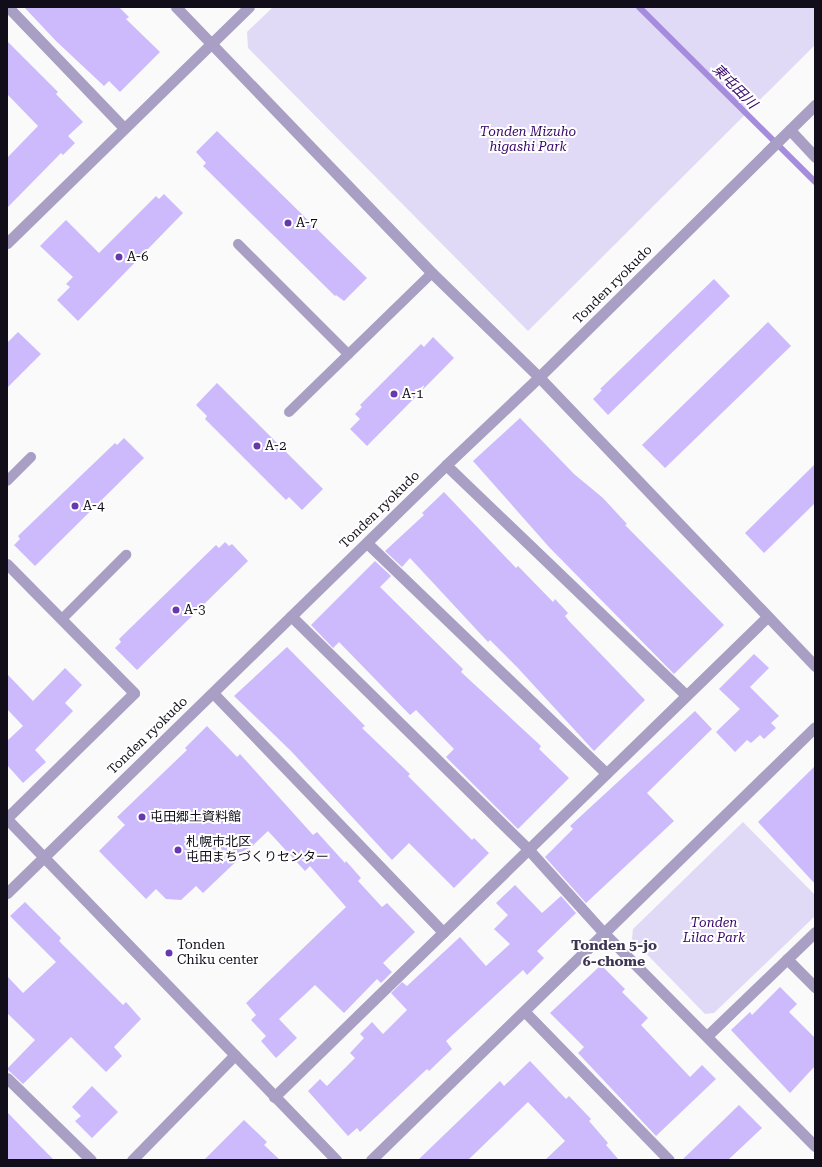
<!DOCTYPE html>
<html>
<head>
<meta charset="utf-8">
<style>
	body { margin:0 }
	#map { position:relative; width:822px; height:1167px; overflow:hidden; background:#fafafa; font-family:"Roboto Serif","Noto Sans JP",serif }
	div>[style] { position:absolute }
	[style*='--x'] { left:calc(var(--x)*1px); top:calc(var(--y)*1px); width:calc(var(--w)*1px); rotate:calc(var(--a)*1deg) }
	.green>* { inset:0; background:#e1daf7 }
	.stream>* { height:6px; margin:-3px; padding:0 3px; transform-origin:3px; border-radius:3px; background:#a58cdd }
	.building>* { inset:0; background:#ccbafd }
	.service>* { height:10px; margin:-5px; padding:0 5px; transform-origin:5px; border-radius:5px; background:#a99fc4 }
	.minor>* { height:11px; margin:-5.5px; padding:0 5.5px; transform-origin:5.5px; border-radius:5.5px; background:#a99fc4 }
	.tertiary>* { height:11px; margin:-5.5px; padding:0 5.5px; transform-origin:5.5px; border-radius:5.5px; background:#a99fc4 }
	.dots>* { width:11px; height:11px; translate:-50% -50%; box-sizing:border-box; border:2px solid #fff; border-radius:50% }
	span { translate:-50% -50%; white-space:nowrap; text-align:center; line-height:1.15; -webkit-text-stroke:4px #fff; paint-order:stroke }
	.park-label { font-size:13px; color:#360569; font-style:italic }
	.poi-label { font-size:13px; color:#110d19 }
	.left { translate:0 -50%; text-align:left }
	.street-label { font-size:13px; color:#110d19 }
	.water-label { font-size:14px; color:#360569; font-style:italic }
	.neighbourhood-label { font-size:14px; color:#3d3551; font-weight:700 }
	.frame { position:absolute; inset:0; border:8px solid #110d19; pointer-events:none }
</style>
</head>
<body>
<div id="map">
	<div class="green">
		<div style="clip-path:polygon(273px 7px,815px 7px,815px 45px,528px 331px,248px 48px,247px 32px)"></div>
		<div style="clip-path:polygon(743px 822px,815px 895px,815px 916px,714px 1013px,705px 1014px,632px 939px,633px 929px)"></div>
	</div>
	<div class="stream">
		<div style="--x:639;--y:7;--w:248;--a:44.8"></div>
	</div>
	<div class="building">
		<div style="clip-path:polygon(24px 7px,119px 7px,129px 17px,126px 19px,160px 52px,120px 92px,109px 81px,104px 86px,56px 41px)"></div>
		<div style="clip-path:polygon(7px 41px,58px 92px,56px 94px,83px 122px,68px 136px,75px 143px,63px 155px,61px 153px,7px 208px,7px 158px,38px 126px,7px 94px)"></div>
		<div style="clip-path:polygon(217px 131px,367px 278px,344px 301px,336px 295px,335px 296px,203px 166px,206px 163px,196px 152px)"></div>
		<div style="clip-path:polygon(164px 194px,183px 213px,78px 321px,57px 300px,70px 287px,66px 284px,73px 277px,40px 246px,66px 220px,99px 253px,156px 196px,159px 199px)"></div>
		<div style="clip-path:polygon(714px 279px,730px 296px,608px 415px,593px 399px,602px 390px,600px 389px)"></div>
		<div style="clip-path:polygon(768px 322px,791px 346px,665px 468px,642px 445px)"></div>
		<div style="clip-path:polygon(18px 332px,41px 354px,7px 388px,7px 343px)"></div>
		<div style="clip-path:polygon(433px 337px,454px 358px,367px 446px,350px 429px,360px 419px,355px 414px,362px 407px,360px 405px,421px 344px,424px 347px)"></div>
		<div style="clip-path:polygon(217px 383px,323px 489px,302px 510px,289px 497px,286px 500px,205px 419px,207px 416px,196px 405px)"></div>
		<div style="clip-path:polygon(520px 418px,574px 474px,603px 498px,627px 524px,625px 525px,724px 625px,674px 674px,549px 547px,473px 461px)"></div>
		<div style="clip-path:polygon(124px 438px,144px 458px,35px 566px,14px 545px,20px 539px,18px 536px,115px 443px,117px 445px)"></div>
		<div style="clip-path:polygon(815px 464px,815px 503px,764px 553px,745px 533px)"></div>
		<div style="clip-path:polygon(444px 492px,516px 568px,518px 566px,553px 602px,555px 599px,568px 613px,565px 616px,569px 621px,645px 700px,594px 751px,517px 667px,490px 640px,488px 642px,410px 558px,402px 567px,385px 551px,424px 515px,422px 513px)"></div>
		<div style="clip-path:polygon(225px 542px,229px 546px,232px 544px,248px 561px,137px 670px,115px 648px,121px 642px,119px 639px,216px 545px,219px 548px)"></div>
		<div style="clip-path:polygon(375px 561px,391px 576px,380px 587px,463px 669px,461px 672px,541px 746px,539px 749px,569px 778px,518px 829px,446px 757px,454px 749px,416px 710px,410px 715px,339px 642px,333px 648px,311px 625px)"></div>
		<div style="clip-path:polygon(287px 647px,365px 726px,362px 728px,410px 774px,408px 776px,472px 840px,474px 838px,489px 853px,454px 888px,409px 843px,392px 860px,291px 751px,234px 696px)"></div>
		<div style="clip-path:polygon(754px 654px,769px 668px,750px 687px,779px 716px,771px 723px,776px 728px,764px 739px,760px 735px,751px 743px,747px 740px,735px 752px,716px 732px,740px 709px,719px 689px)"></div>
		<div style="clip-path:polygon(65px 668px,82px 685px,65px 703px,73px 711px,35px 750px,46px 762px,23px 783px,7px 765px,7px 741px,23px 726px,7px 709px,7px 674px,33px 701px)"></div>
		<div style="clip-path:polygon(695px 711px,712px 729px,647px 793px,674px 821px,586px 903px,545px 857px,573px 829px,570px 826px)"></div>
		<div style="clip-path:polygon(207px 726px,237px 757px,240px 754px,313px 835px,317px 832px,345px 863px,346px 861px,361px 878px,358px 881px,382px 907px,387px 903px,415px 932px,383px 963px,392px 972px,381px 983px,377px 979px,344px 1013px,315px 985px,279px 1019px,297px 1038px,276px 1058px,261px 1041px,266px 1036px,251px 1020px,256px 1015px,246px 1003px,346px 907px,310px 866px,305px 871px,268px 831px,203px 893px,196px 886px,181px 900px,166px 899px,156px 889px,146px 899px,99px 851px,125px 825px,117px 817px,187px 750px,185px 748px)"></div>
		<div style="clip-path:polygon(815px 766px,815px 884px,758px 822px)"></div>
		<div style="clip-path:polygon(515px 885px,542px 913px,561px 896px,576px 913px,537px 951px,544px 958px,527px 975px,523px 970px,446px 1041px,452px 1049px,429px 1071px,427px 1069px,360px 1132px,357px 1128px,348px 1136px,308px 1091px,320px 1079px,327px 1086px,355px 1058px,350px 1053px,364px 1038px,360px 1034px,372px 1022px,383px 1034px,407px 1010px,391px 993px,402px 982px,407px 986px,460px 937px,486px 966px,510px 944px,494px 929px,508px 915px,496px 903px)"></div>
		<div style="clip-path:polygon(25px 902px,61px 938px,59px 941px,123px 1005px,126px 1002px,141px 1019px,114px 1047px,122px 1056px,106px 1072px,71px 1037px,23px 1084px,7px 1069px,35px 1040px,7px 1013px,7px 976px,23px 993px,56px 962px,10px 916px)"></div>
		<div style="clip-path:polygon(601px 965px,625px 989px,622px 992px,648px 1018px,641px 1025px,690px 1077px,702px 1065px,716px 1079px,656px 1136px,578px 1053px,584px 1047px,550px 1013px)"></div>
		<div style="clip-path:polygon(780px 987px,797px 1004px,789px 1012px,815px 1038px,815px 1066px,790px 1093px,731px 1030px,750px 1012px,752px 1015px)"></div>
		<div style="clip-path:polygon(530px 1061px,566px 1099px,569px 1096px,591px 1119px,589px 1121px,608px 1143px,606px 1145px,619px 1160px,545px 1160px,565px 1141px,528px 1102px,468px 1160px,418px 1160px,500px 1081px,504px 1086px)"></div>
		<div style="clip-path:polygon(92px 1086px,118px 1112px,92px 1138px,75px 1121px,81px 1116px,72px 1107px)"></div>
		<div style="clip-path:polygon(739px 1105px,762px 1128px,728px 1160px,682px 1160px)"></div>
		<div style="clip-path:polygon(7px 1112px,38px 1144px,54px 1160px,7px 1160px)"></div>
		<div style="clip-path:polygon(244px 1120px,267px 1142px,264px 1145px,280px 1160px,204px 1160px)"></div>
	</div>
	<div class="service">
		<div style="--x:238;--y:244;--w:156;--a:45"></div>
		<div style="--x:289;--y:412;--w:199;--a:-44.2"></div>
		<div style="--x:7;--y:481;--w:34;--a:-45"></div>
		<div style="--x:62;--y:619;--w:91;--a:-45"></div>
	</div>
	<div class="minor">
		<div style="--x:8;--y:7;--w:168;--a:46.2"></div>
		<div style="--x:176;--y:7;--w:369;--a:46.1"></div>
		<div style="--x:432;--y:273;--w:149;--a:44.2"></div>
		<div style="--x:539;--y:377;--w:400;--a:46.3"></div>
		<div style="--x:790;--y:130;--w:37;--a:47"></div>
		<div style="--x:7;--y:243;--w:338;--a:-44.3"></div>
		<div style="--x:446;--y:465;--w:332;--a:43.8"></div>
		<div style="--x:367;--y:543;--w:332;--a:43.9"></div>
		<div style="--x:7;--y:564;--w:181;--a:45.4"></div>
		<div style="--x:134;--y:693;--w:178;--a:135.5"></div>
		<div style="--x:291;--y:616;--w:332;--a:44.5"></div>
		<div style="--x:528;--y:849;--w:113;--a:47.9"></div>
		<div style="--x:604;--y:933;--w:300;--a:45.3"></div>
		<div style="--x:213;--y:693;--w:332;--a:46.1"></div>
		<div style="--x:7;--y:893;--w:613;--a:-44.27"></div>
		<div style="--x:446;--y:465;--w:128;--a:-43.4"></div>
		<div style="--x:539;--y:377;--w:388;--a:-44.6"></div>
		<div style="--x:787;--y:959;--w:40;--a:45"></div>
		<div style="--x:525;--y:1012;--w:206;--a:45.8"></div>
		<div style="--x:708;--y:1035;--w:149;--a:-43.9"></div>
		<div style="--x:7;--y:1078;--w:117;--a:44.3"></div>
		<div style="--x:274;--y:1097;--w:687;--a:-44.23"></div>
		<div style="--x:132;--y:1160;--w:147;--a:-45.6"></div>
		<div style="--x:371;--y:1160;--w:620;--a:-44.28"></div>
	</div>
	<div class="tertiary">
		<div style="--x:7;--y:819;--w:474;--a:46"></div>
	</div>
	<div class="dots">
		<div style="left:288px;top:223px;background:#6838b0"></div>
		<div style="left:119px;top:257px;background:#6838b0"></div>
		<div style="left:394px;top:394px;background:#6838b0"></div>
		<div style="left:257px;top:446px;background:#6838b0"></div>
		<div style="left:75px;top:506px;background:#6838b0"></div>
		<div style="left:176px;top:610px;background:#6838b0"></div>
		<div style="left:142px;top:817px;background:#6838b0"></div>
		<div style="left:178px;top:850px;background:#6838b0"></div>
		<div style="left:169px;top:953px;background:#6838b0"></div>
	</div>
	<div class="park-label">
		<span style="left:528px;top:140px">Tonden Mizuho<br>higashi Park</span>
		<span style="left:714px;top:931px">Tonden<br>Lilac Park</span>
	</div>
	<div class="poi-label">
		<span class="left" style="left:296px;top:223px">A-7</span>
		<span class="left" style="left:127px;top:257px">A-6</span>
		<span class="left" style="left:402px;top:394px">A-1</span>
		<span class="left" style="left:265px;top:446px">A-2</span>
		<span class="left" style="left:83px;top:506px">A-4</span>
		<span class="left" style="left:184px;top:610px">A-3</span>
		<span class="left" style="left:150px;top:817px">屯田郷土資料館</span>
		<span class="left" style="left:186px;top:850px">札幌市北区<br>屯田まちづくりセンター</span>
		<span class="left" style="left:177px;top:953px">Tonden<br>Chiku center</span>
	</div>
	<div class="street-label">
		<span style="left:613px;top:285px;rotate:-45deg">Tonden ryokudo</span>
		<span style="left:380px;top:510px;rotate:-44deg">Tonden ryokudo</span>
		<span style="left:148px;top:736px;rotate:-44deg">Tonden ryokudo</span>
	</div>
	<div class="water-label">
		<span style="left:735px;top:86px;rotate:45deg">東屯田川</span>
	</div>
	<div class="neighbourhood-label">
		<span style="left:614px;top:953px">Tonden 5-jo<br>6-chome</span>
	</div>
	<div class="frame"></div>
</div>
</body>
</html>
